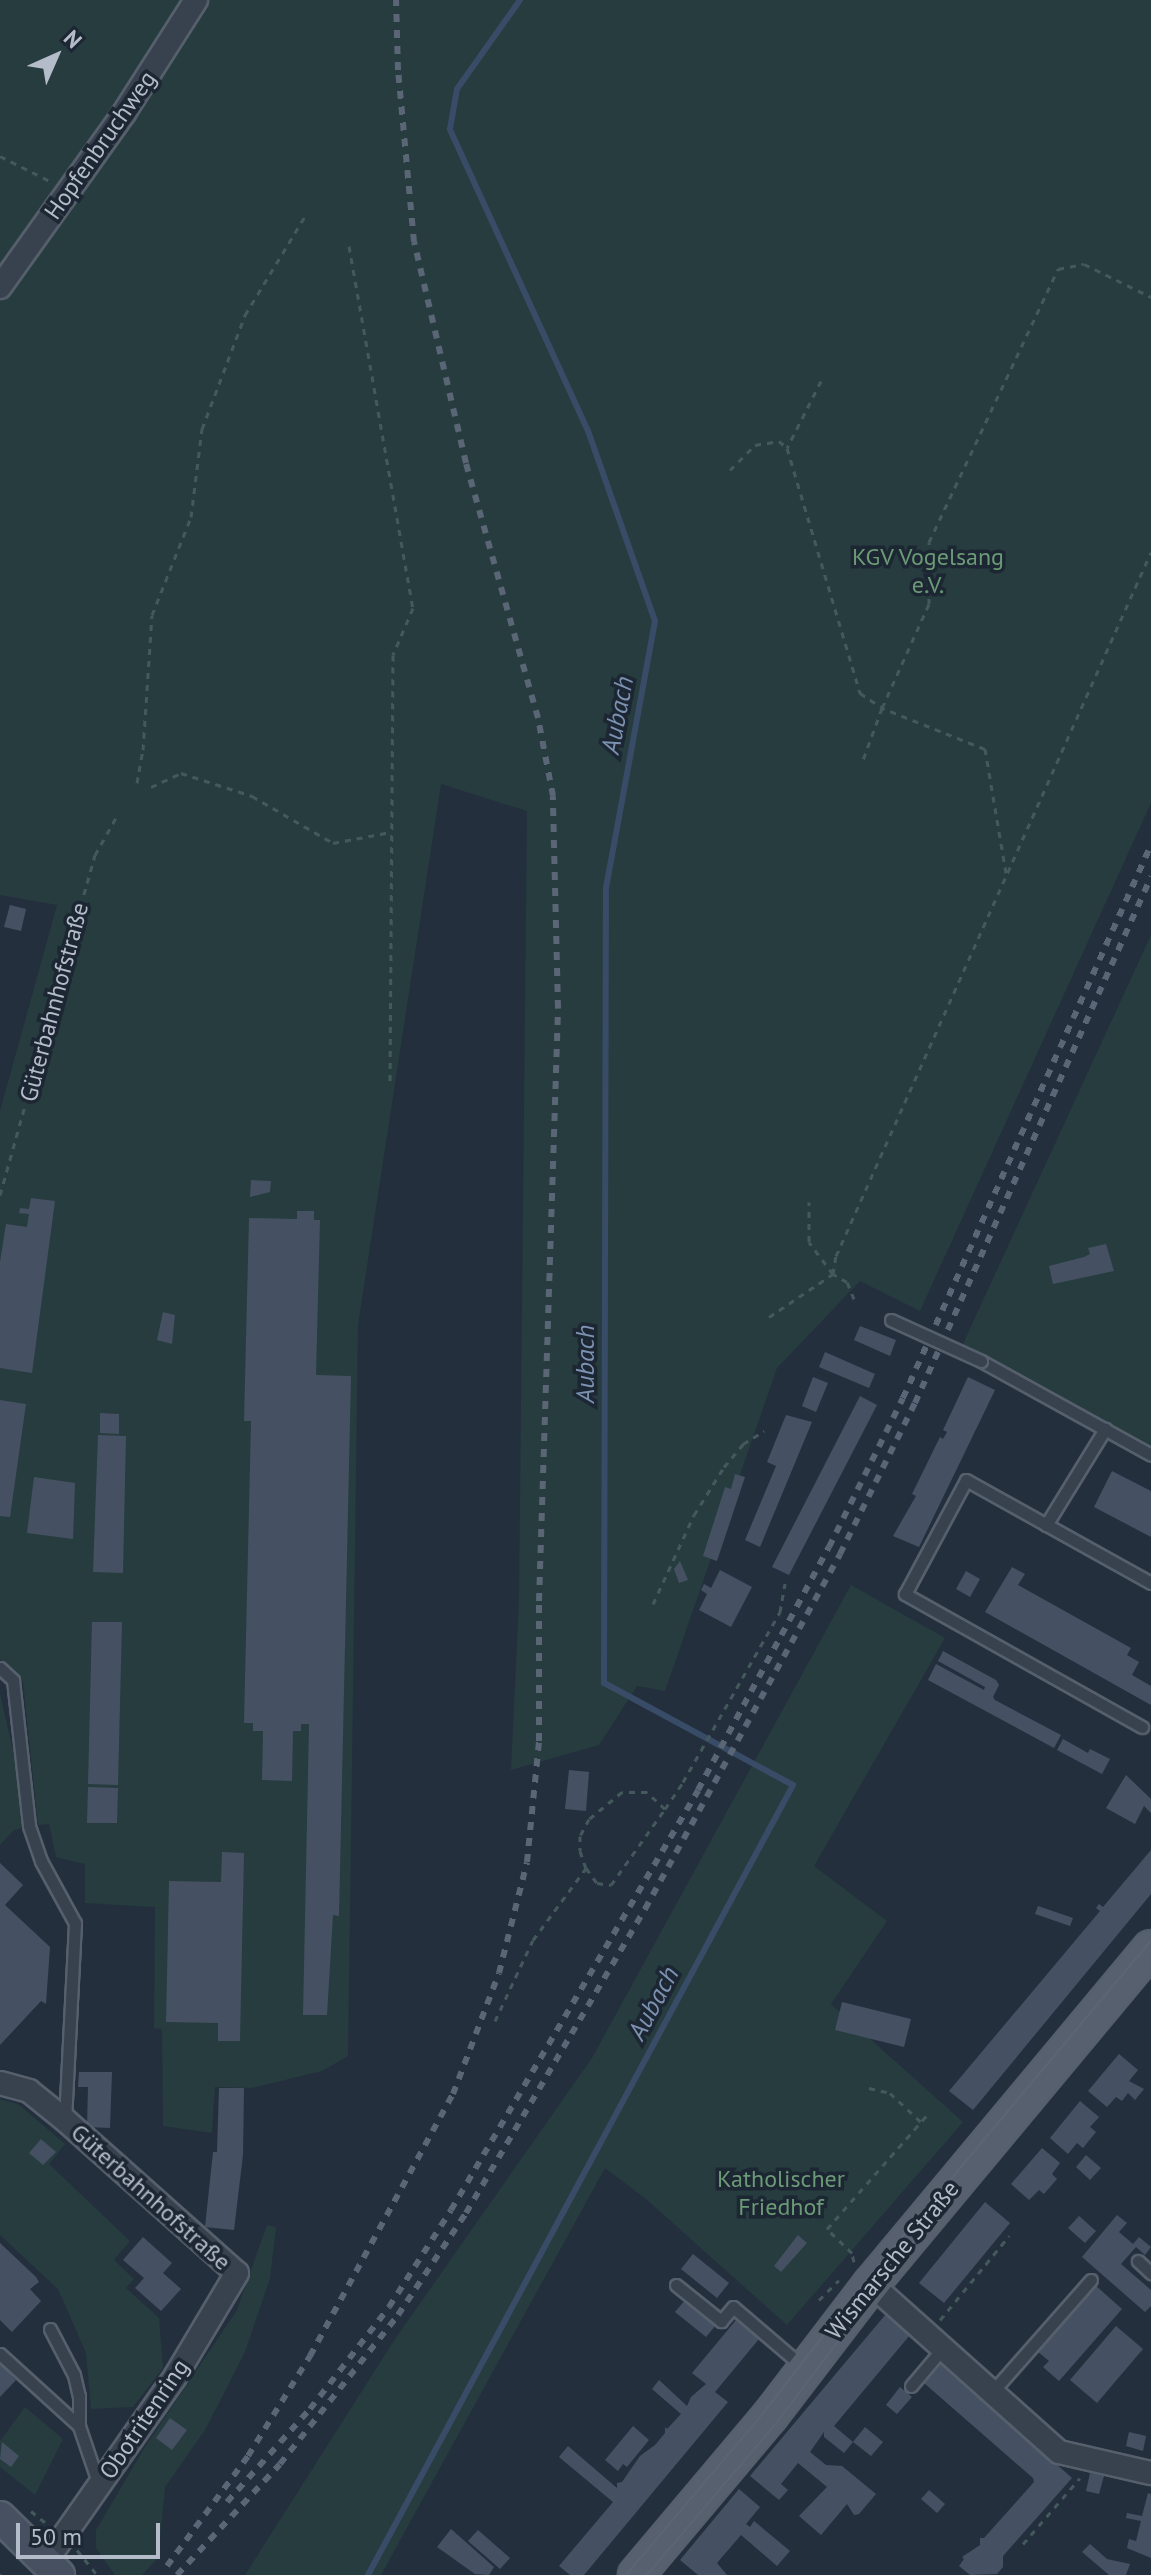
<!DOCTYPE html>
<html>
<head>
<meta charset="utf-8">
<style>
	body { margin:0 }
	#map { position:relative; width:1151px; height:2575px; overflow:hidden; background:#242f3e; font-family:"PT Sans",sans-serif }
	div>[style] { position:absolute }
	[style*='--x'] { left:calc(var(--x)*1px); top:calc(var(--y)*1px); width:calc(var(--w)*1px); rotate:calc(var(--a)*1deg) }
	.green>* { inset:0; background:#263c3f }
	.stream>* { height:6px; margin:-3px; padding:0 3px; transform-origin:3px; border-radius:3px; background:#394c67 }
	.building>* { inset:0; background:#455162 }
	.path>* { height:3px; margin-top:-1.5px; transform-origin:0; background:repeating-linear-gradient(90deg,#44595c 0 6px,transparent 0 12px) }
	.roads { filter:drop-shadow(2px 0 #565f6c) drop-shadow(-2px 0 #565f6c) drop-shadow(0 2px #565f6c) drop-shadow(0 -2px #565f6c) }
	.lane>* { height:11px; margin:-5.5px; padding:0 5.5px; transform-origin:5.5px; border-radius:5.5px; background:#38414e }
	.street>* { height:22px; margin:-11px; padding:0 11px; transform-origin:11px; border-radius:11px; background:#38414e }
	.secondary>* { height:30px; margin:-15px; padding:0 15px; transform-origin:15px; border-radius:15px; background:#465061 }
	.primary>* { height:34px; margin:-17px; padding:0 17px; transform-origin:17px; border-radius:17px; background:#56606e }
	.tram>* { height:2px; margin:-1px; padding:0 1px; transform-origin:1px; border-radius:1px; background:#5a6575 }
	.rail>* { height:6px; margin-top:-3px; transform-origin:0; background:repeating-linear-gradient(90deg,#5a6575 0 8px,transparent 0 16px) }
	.bridges { filter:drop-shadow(2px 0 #565f6c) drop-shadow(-2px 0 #565f6c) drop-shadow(0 2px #565f6c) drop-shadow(0 -2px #565f6c) }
	.lane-bridge>* { height:11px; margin:-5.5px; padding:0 5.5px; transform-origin:5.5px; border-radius:5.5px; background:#38414e }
	span { translate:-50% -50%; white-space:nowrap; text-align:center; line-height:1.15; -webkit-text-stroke:7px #1d2633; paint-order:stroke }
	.street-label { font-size:24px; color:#b4bcc9 }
	.park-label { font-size:24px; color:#6b9a76 }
	.water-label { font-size:26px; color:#7c92b1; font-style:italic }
	.north { position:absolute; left:16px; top:16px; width:80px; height:80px; -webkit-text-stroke:6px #1d2633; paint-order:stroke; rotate:45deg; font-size:22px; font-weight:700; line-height:32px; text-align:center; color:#b4bcc9 }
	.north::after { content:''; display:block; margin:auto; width:28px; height:36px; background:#b4bcc9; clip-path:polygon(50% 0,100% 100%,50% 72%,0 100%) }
	.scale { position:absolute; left:16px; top:2523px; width:144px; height:36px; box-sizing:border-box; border:4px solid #b4bcc9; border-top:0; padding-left:10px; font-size:24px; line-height:28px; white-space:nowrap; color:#b4bcc9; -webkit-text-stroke:6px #1d2633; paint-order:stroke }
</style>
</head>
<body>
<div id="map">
	<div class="green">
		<div style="clip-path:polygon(0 0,196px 0,0 287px)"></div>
		<div style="clip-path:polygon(204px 0,1151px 0,1151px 803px,920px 1311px,860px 1281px,777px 1368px,665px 1691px,637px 1686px,599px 1745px,511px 1770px,519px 1600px,527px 811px,441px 784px,358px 1325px,348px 2056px,322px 2071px,252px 2088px,215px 2087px,212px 2133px,163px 2126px,162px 2029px,154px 2028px,155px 1907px,85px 1903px,85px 1864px,56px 1857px,49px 1824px,38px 1825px,23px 1682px,0 1659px,0 1111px,57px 905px,0 895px,0 301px,79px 194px)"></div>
		<div style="clip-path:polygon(1151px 935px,1151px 1448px,962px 1346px)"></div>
		<div style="clip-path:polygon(851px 1585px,945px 1638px,814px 1866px,887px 1921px,831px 2004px,963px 2122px,787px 2325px,646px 2199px,605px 2168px,381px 2575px,245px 2575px,395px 2339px,592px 2058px)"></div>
		<div style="clip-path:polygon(0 1694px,15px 1759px,22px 1828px,14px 1830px,0 1845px)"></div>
		<div style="clip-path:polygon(0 2099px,18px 2104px,65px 2144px,49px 2164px,130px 2241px,114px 2260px,134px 2279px,126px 2288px,159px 2318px,163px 2368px,133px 2407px,91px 2409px,86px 2353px,58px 2289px,0 2235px)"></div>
		<div style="clip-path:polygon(267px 2225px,276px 2227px,270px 2278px,245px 2352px,205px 2430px,165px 2487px,158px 2558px,142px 2575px,115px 2575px,96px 2548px,96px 2530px,145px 2447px,237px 2310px)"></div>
		<div style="clip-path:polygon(25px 2407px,63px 2439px,35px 2495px,0 2467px,0 2441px)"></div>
	</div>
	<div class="stream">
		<div style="--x:368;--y:2575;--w:897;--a:-61.72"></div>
		<div style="--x:793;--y:1785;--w:215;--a:-151.6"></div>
		<div style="--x:604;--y:1683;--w:795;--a:-89.86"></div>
		<div style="--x:606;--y:888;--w:271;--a:-79.6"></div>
		<div style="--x:655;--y:621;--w:201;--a:-109.4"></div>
		<div style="--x:588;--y:431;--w:332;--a:-114.6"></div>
		<div style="--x:450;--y:129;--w:41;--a:-80.1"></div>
		<div style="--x:457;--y:89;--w:109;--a:-54.7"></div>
	</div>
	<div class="building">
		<div style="clip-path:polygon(10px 905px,26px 909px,21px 931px,4px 927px)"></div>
		<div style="clip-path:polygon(251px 1180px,271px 1181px,270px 1192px,250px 1197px)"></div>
		<div style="clip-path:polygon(31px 1198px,55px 1201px,32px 1373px,0 1368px,0 1262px,6px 1224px,27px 1227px,29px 1214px,19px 1213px,20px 1208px,29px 1209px)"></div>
		<div style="clip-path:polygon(297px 1211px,314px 1211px,314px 1220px,320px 1220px,316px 1375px,351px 1376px,339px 1916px,333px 1915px,327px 2015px,303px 2015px,309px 1724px,301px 1724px,301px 1731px,293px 1731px,292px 1781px,262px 1780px,263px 1731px,253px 1731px,253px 1723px,244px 1723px,251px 1421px,244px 1421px,249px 1218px,297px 1219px)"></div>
		<div style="clip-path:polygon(1106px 1244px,1114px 1271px,1053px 1284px,1049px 1266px,1084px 1257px,1090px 1254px,1088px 1248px)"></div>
		<div style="clip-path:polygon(163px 1312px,175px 1315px,172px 1344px,157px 1340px)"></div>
		<div style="clip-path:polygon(860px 1326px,896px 1340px,890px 1356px,854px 1340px)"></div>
		<div style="clip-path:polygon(825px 1352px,875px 1374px,869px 1388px,819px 1367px)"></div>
		<div style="clip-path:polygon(813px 1377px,828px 1383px,816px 1412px,802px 1406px)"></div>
		<div style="clip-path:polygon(968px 1377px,995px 1390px,919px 1547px,893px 1536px,916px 1496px,912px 1494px,940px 1437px,943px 1439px,947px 1432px,943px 1430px)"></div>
		<div style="clip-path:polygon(860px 1396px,877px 1405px,789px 1575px,772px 1567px)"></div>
		<div style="clip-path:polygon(0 1400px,26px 1404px,10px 1517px,0 1516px)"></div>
		<div style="clip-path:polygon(100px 1413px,119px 1414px,119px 1434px,100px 1433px)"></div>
		<div style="clip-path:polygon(786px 1415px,812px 1422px,760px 1547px,745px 1540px,776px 1466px,767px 1462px)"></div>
		<div style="clip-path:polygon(98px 1435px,126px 1436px,123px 1573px,93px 1572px)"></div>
		<div style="clip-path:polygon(1112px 1471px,1151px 1491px,1151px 1537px,1094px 1507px)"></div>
		<div style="clip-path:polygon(735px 1474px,745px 1477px,717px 1561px,703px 1556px,725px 1487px,731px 1489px)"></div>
		<div style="clip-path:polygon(34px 1477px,75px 1483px,73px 1539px,27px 1533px)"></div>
		<div style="clip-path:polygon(680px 1561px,688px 1580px,679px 1583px,674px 1569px)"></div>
		<div style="clip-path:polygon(1012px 1567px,1025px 1574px,1018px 1585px,1131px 1648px,1127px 1655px,1139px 1662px,1132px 1675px,1151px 1686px,1151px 1705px,985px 1612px)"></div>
		<div style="clip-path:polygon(720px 1570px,752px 1587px,731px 1627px,699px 1610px,707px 1594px,701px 1590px,704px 1584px,711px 1588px)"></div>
		<div style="clip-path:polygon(966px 1571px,980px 1579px,970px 1597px,956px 1589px)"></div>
		<div style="clip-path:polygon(92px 1622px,122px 1622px,118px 1785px,88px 1784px)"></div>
		<div style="clip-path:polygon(943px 1651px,996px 1680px,999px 1685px,993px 1697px,995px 1700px,1061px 1735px,1054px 1748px,928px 1680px,936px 1664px,984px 1690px,985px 1687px,938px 1661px)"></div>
		<div style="clip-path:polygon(1063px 1739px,1088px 1753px,1090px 1749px,1110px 1759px,1102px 1774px,1057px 1750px)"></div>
		<div style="clip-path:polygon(569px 1770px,589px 1772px,586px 1811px,565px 1809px)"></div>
		<div style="clip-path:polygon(1126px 1775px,1151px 1799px,1151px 1813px,1144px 1806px,1135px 1824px,1106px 1808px)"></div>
		<div style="clip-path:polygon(88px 1787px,118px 1788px,117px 1823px,87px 1823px)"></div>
		<div style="clip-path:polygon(1151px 1850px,1151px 1894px,973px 2110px,949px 2091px,1100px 1911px,1096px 1908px,1099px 1904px,1103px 1907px)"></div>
		<div style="clip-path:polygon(222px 1852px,244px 1853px,240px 2041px,218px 2041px,218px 2023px,166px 2022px,169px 1881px,221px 1882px)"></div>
		<div style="clip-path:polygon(0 1863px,23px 1885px,5px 1905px,50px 1947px,46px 2004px,41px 2001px,0 2045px)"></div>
		<div style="clip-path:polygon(1038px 1906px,1073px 1918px,1070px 1926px,1035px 1914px)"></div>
		<div style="clip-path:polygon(842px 2002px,911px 2019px,904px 2047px,835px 2030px)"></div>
		<div style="clip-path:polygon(1119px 2054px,1138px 2070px,1129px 2081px,1144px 2089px,1135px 2100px,1128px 2093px,1122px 2101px,1116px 2097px,1107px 2107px,1088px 2091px)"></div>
		<div style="clip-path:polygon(79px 2072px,112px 2072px,110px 2128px,87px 2127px,88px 2087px,78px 2087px)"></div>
		<div style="clip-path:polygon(219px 2088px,244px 2088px,243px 2155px,234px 2230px,205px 2227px,213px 2152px,217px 2152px)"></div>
		<div style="clip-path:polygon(1080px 2101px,1099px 2117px,1090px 2127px,1096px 2132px,1083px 2148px,1077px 2143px,1068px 2154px,1050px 2138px)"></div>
		<div style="clip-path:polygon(41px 2139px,56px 2152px,43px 2165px,29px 2153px)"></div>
		<div style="clip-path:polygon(1042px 2148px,1060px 2163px,1052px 2174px,1057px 2179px,1044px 2194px,1039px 2190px,1029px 2200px,1011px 2184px)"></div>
		<div style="clip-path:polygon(1086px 2155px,1101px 2168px,1090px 2180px,1076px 2167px)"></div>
		<div style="clip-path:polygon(985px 2202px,1010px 2223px,944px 2303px,919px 2283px)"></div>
		<div style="clip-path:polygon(1117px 2215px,1127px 2223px,1119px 2232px,1133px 2244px,1139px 2237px,1151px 2247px,1145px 2255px,1136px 2247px,1121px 2264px,1151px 2290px,1151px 2306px,1145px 2312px,1082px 2257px)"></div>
		<div style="clip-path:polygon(1079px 2216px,1096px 2231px,1085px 2243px,1068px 2228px)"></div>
		<div style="clip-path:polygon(798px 2235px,807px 2243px,781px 2272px,774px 2266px)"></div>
		<div style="clip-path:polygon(143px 2237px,172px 2263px,163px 2273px,181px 2289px,161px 2311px,135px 2288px,144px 2278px,123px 2260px)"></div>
		<div style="clip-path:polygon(0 2243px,36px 2277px,39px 2282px,30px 2289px,41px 2301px,12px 2332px,0 2320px)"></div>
		<div style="clip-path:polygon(693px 2254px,729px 2283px,717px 2298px,681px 2269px)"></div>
		<div style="clip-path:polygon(1095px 2285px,1122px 2309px,1059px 2381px,1043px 2367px,1049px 2361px,1037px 2351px)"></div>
		<div style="clip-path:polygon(686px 2299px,716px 2325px,706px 2337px,675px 2312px)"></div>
		<div style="clip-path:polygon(886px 2314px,910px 2335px,834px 2426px,853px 2442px,844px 2453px,824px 2437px,824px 2432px,810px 2452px,826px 2465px,842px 2466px,876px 2494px,859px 2514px,854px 2515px,847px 2504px,821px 2535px,799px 2516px,827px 2487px,798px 2463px,781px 2484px,788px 2490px,779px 2500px,750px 2476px)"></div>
		<div style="clip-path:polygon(736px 2320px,759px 2339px,715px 2392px,728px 2402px,584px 2575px,570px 2575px,559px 2566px,613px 2502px,559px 2457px,568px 2446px,617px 2488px,617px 2483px,622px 2482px,640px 2456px,655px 2445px,665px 2433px,665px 2427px,667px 2429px,681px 2414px,652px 2389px,659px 2380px,687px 2406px,691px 2397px,706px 2384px,692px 2373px)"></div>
		<div style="clip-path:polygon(1116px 2326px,1143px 2349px,1097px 2403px,1070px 2380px)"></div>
		<div style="clip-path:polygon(942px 2363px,1072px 2478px,1003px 2556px,1003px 2567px,997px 2574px,970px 2575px,959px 2566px,964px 2559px,962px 2557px,980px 2545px,980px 2538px,984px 2538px,1034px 2482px,1033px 2478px,924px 2383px)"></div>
		<div style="clip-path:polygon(0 2364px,16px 2380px,0 2397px)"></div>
		<div style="clip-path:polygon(900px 2387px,912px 2397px,897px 2414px,886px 2405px)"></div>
		<div style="clip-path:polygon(170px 2418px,187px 2430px,172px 2450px,156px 2438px)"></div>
		<div style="clip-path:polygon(633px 2426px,649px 2440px,627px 2467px,623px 2464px,618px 2471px,605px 2460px)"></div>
		<div style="clip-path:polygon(865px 2427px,883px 2442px,871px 2456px,853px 2442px)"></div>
		<div style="clip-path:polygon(1129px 2432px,1146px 2436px,1143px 2451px,1126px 2446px)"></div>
		<div style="clip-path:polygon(2px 2442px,19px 2456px,11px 2467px,0 2459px)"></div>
		<div style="clip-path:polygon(1090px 2473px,1104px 2476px,1099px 2494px,1086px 2491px)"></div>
		<div style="clip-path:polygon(739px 2489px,760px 2507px,746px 2524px,750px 2527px,754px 2521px,790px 2551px,777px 2566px,741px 2535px,717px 2563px,727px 2575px,698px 2575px,680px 2560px)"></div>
		<div style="clip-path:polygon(929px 2490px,945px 2504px,937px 2513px,921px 2499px)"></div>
		<div style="clip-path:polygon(1148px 2493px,1151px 2494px,1151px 2558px,1127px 2548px,1129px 2539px,1136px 2541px,1141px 2521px,1126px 2518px,1127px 2513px,1142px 2516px)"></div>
		<div style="clip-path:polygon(451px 2529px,494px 2567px,489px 2575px,475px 2574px,437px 2547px)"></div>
		<div style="clip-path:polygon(478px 2530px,510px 2558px,500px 2569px,468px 2541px)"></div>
		<div style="clip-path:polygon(1090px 2544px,1107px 2559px,1130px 2564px,1126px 2575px,1109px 2575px,1082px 2552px)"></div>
	</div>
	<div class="path">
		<div style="--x:0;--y:156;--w:56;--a:26.6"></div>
		<div style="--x:349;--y:246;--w:368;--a:80"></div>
		<div style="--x:413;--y:608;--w:51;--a:113.1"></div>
		<div style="--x:393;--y:655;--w:426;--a:90.4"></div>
		<div style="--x:821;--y:381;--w:75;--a:116.9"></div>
		<div style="--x:787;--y:448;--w:256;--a:73.4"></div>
		<div style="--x:860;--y:693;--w:27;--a:34"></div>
		<div style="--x:882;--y:708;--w:55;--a:110.1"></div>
		<div style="--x:730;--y:470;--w:35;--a:-45"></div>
		<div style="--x:755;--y:445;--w:24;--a:-9"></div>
		<div style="--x:779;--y:441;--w:11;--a:41"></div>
		<div style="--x:137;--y:783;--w:34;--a:-80"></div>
		<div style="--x:143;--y:750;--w:135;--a:-86.2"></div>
		<div style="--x:152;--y:615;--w:105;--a:-68.3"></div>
		<div style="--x:191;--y:517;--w:89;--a:-82.9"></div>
		<div style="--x:202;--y:429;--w:122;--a:-69.3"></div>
		<div style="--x:245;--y:315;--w:114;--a:-58.7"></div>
		<div style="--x:151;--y:787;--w:33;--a:-25"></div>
		<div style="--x:181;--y:773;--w:75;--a:17.9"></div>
		<div style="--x:252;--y:796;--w:94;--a:30.1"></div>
		<div style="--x:333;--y:843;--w:59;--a:-10.7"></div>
		<div style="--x:1006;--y:873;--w:126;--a:-99.6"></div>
		<div style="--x:985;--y:749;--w:111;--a:-158.3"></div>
		<div style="--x:882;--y:708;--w:114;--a:-65.7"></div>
		<div style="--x:929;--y:604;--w:62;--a:-90"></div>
		<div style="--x:929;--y:542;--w:302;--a:-64.7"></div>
		<div style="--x:1058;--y:269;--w:26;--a:-11"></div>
		<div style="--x:1084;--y:264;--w:75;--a:26.2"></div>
		<div style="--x:0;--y:1195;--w:353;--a:-74.4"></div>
		<div style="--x:95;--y:855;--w:47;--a:-60.7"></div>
		<div style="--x:854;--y:1299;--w:18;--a:-112"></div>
		<div style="--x:847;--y:1282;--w:16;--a:-150"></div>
		<div style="--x:833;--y:1274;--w:18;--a:-81"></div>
		<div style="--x:836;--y:1256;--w:771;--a:-65.89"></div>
		<div style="--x:769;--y:1317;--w:77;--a:-33.9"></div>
		<div style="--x:833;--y:1274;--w:40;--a:-127"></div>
		<div style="--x:809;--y:1242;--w:40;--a:-90"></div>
		<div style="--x:653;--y:1604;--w:98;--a:-65.3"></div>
		<div style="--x:694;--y:1515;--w:57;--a:-58"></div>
		<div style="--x:724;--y:1467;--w:30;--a:-50"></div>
		<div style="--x:743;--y:1444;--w:25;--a:-32"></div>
		<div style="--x:665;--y:1809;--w:25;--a:-137"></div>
		<div style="--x:647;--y:1792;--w:25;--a:180"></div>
		<div style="--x:622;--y:1792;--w:43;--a:140.7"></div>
		<div style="--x:589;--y:1819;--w:19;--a:118"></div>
		<div style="--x:580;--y:1836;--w:15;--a:90"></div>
		<div style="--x:580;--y:1851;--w:18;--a:71"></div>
		<div style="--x:586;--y:1868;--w:19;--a:54"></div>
		<div style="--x:597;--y:1883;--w:14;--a:8"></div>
		<div style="--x:611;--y:1885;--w:93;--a:-54.6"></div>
		<div style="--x:665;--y:1809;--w:32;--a:-56"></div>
		<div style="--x:683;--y:1782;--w:196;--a:-60.3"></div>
		<div style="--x:780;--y:1612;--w:29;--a:-80"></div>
		<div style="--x:495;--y:2021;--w:89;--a:-64.9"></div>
		<div style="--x:533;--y:1940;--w:89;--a:-53.6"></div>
		<div style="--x:869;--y:2088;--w:22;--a:13"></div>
		<div style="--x:890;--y:2093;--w:42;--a:43.1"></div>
		<div style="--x:854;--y:2262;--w:9;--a:-103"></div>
		<div style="--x:852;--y:2253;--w:35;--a:-136"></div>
		<div style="--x:827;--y:2229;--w:154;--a:-48.7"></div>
		<div style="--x:819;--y:2300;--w:28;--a:-45"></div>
		<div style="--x:940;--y:2320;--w:109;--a:-50.6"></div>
		<div style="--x:31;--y:2511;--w:21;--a:39"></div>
		<div style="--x:1023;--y:2544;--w:87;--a:-49.2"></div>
		<div style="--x:77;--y:2550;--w:32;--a:51"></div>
		<div style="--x:0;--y:2574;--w:1;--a:45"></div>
	</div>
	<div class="roads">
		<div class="lane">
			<div style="--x:981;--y:1361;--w:194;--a:28.9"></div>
			<div style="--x:1046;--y:1525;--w:113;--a:-58.4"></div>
			<div style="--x:0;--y:1668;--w:18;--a:43"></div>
			<div style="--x:13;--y:1680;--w:147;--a:83.7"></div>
			<div style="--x:29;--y:1826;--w:37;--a:71"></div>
			<div style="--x:41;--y:1861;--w:71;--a:61.3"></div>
			<div style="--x:75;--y:1923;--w:195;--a:92.9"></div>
			<div style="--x:1142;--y:1727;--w:272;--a:-150.7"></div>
			<div style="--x:905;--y:1594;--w:129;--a:-61.8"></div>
			<div style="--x:966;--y:1480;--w:212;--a:29.1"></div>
			<div style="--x:1138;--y:2261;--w:18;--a:43"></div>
			<div style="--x:676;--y:2285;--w:58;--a:38.7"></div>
			<div style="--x:721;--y:2321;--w:18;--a:-49"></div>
			<div style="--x:733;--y:2307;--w:91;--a:40.5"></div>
			<div style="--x:50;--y:2329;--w:52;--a:62.4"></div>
			<div style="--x:74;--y:2375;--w:22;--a:77"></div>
			<div style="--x:79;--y:2396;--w:30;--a:90"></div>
			<div style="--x:79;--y:2426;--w:62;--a:71.3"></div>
			<div style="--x:0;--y:2354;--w:107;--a:42.3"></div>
			<div style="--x:911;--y:2386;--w:50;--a:-49.9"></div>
			<div style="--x:993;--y:2391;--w:148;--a:-48.6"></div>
		</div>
		<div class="street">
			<div style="--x:0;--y:287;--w:214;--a:-54.5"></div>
			<div style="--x:124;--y:113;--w:134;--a:-57.5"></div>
			<div style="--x:0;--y:2083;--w:30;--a:15"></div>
			<div style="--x:29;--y:2091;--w:46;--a:38.9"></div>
			<div style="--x:65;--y:2120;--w:230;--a:41.7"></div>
			<div style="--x:237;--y:2273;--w:121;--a:120.8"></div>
			<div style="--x:175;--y:2377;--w:225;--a:125"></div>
			<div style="--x:871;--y:2284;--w:252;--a:41.8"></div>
			<div style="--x:1059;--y:2452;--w:94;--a:12.9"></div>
		</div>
		<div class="secondary">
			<div style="--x:0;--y:2517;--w:83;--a:44.5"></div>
		</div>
		<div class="primary">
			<div style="--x:636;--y:2575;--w:208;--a:-49.9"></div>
			<div style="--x:770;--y:2416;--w:166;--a:-52.6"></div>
			<div style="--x:871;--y:2284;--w:437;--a:-50.2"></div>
		</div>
	</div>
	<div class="tram">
		<div style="--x:626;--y:2575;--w:214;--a:-49.7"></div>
		<div style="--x:764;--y:2412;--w:168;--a:-52.2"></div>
		<div style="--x:867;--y:2279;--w:441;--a:-50"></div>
		<div style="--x:647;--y:2575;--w:201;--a:-49.6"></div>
		<div style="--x:777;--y:2422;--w:227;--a:-52.9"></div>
	</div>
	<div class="rail">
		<div style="--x:227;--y:2502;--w:125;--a:-48.3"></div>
		<div style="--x:310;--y:2409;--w:129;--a:-52.2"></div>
		<div style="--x:389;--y:2307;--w:115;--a:-57.4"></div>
		<div style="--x:451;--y:2210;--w:487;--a:-59.5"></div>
		<div style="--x:698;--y:1790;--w:276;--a:-61.7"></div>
		<div style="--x:829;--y:1547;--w:166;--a:-63.6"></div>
		<div style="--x:903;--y:1398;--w:606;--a:-65.85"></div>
		<div style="--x:167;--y:2566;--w:137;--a:-53.6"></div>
		<div style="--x:248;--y:2456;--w:118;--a:-58.2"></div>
		<div style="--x:310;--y:2356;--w:298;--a:-61.4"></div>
		<div style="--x:453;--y:2094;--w:129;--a:-69.2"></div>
		<div style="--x:499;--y:1973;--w:114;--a:-75.8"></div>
		<div style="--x:527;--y:1862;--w:122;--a:-84.3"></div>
		<div style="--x:539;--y:1741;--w:140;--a:-90"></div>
		<div style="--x:539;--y:1601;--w:593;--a:-88.16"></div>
		<div style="--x:558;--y:1008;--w:212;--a:-91.4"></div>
		<div style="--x:553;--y:796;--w:79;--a:-100.9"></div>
		<div style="--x:538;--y:718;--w:265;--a:-105.8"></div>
		<div style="--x:466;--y:463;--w:227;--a:-103.2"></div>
		<div style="--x:414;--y:242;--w:173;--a:-95.3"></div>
		<div style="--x:398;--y:70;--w:70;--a:-91.6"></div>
		<div style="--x:177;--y:2575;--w:151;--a:-47.1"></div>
		<div style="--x:280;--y:2464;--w:190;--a:-51.6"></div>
		<div style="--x:398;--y:2315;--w:123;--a:-56.3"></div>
		<div style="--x:466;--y:2213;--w:353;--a:-59.5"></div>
		<div style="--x:645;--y:1909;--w:405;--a:-61.2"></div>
		<div style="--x:840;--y:1554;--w:169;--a:-63.6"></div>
		<div style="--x:915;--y:1403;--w:577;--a:-65.84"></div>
	</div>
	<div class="bridges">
		<div class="lane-bridge">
			<div style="--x:891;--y:1320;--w:99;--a:24.5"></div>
		</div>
	</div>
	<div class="street-label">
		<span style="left:100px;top:145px;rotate:-55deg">Hopfenbruchweg</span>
		<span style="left:54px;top:1002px;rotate:-75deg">Güterbahnhofstraße</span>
		<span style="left:151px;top:2197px;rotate:42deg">Güterbahnhofstraße</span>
		<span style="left:892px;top:2260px;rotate:-51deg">Wismarsche Straße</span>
		<span style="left:144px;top:2419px;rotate:-56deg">Obotritenring</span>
	</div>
	<div class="park-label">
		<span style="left:928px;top:571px">KGV Vogelsang<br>e.V.</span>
		<span style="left:781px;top:2193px">Katholischer<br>Friedhof</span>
	</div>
	<div class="water-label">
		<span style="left:617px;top:715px;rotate:-79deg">Aubach</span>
		<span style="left:585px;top:1364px;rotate:-90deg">Aubach</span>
		<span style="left:653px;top:2003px;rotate:-62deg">Aubach</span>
	</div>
	<div class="north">N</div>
	<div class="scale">50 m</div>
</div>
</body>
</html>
